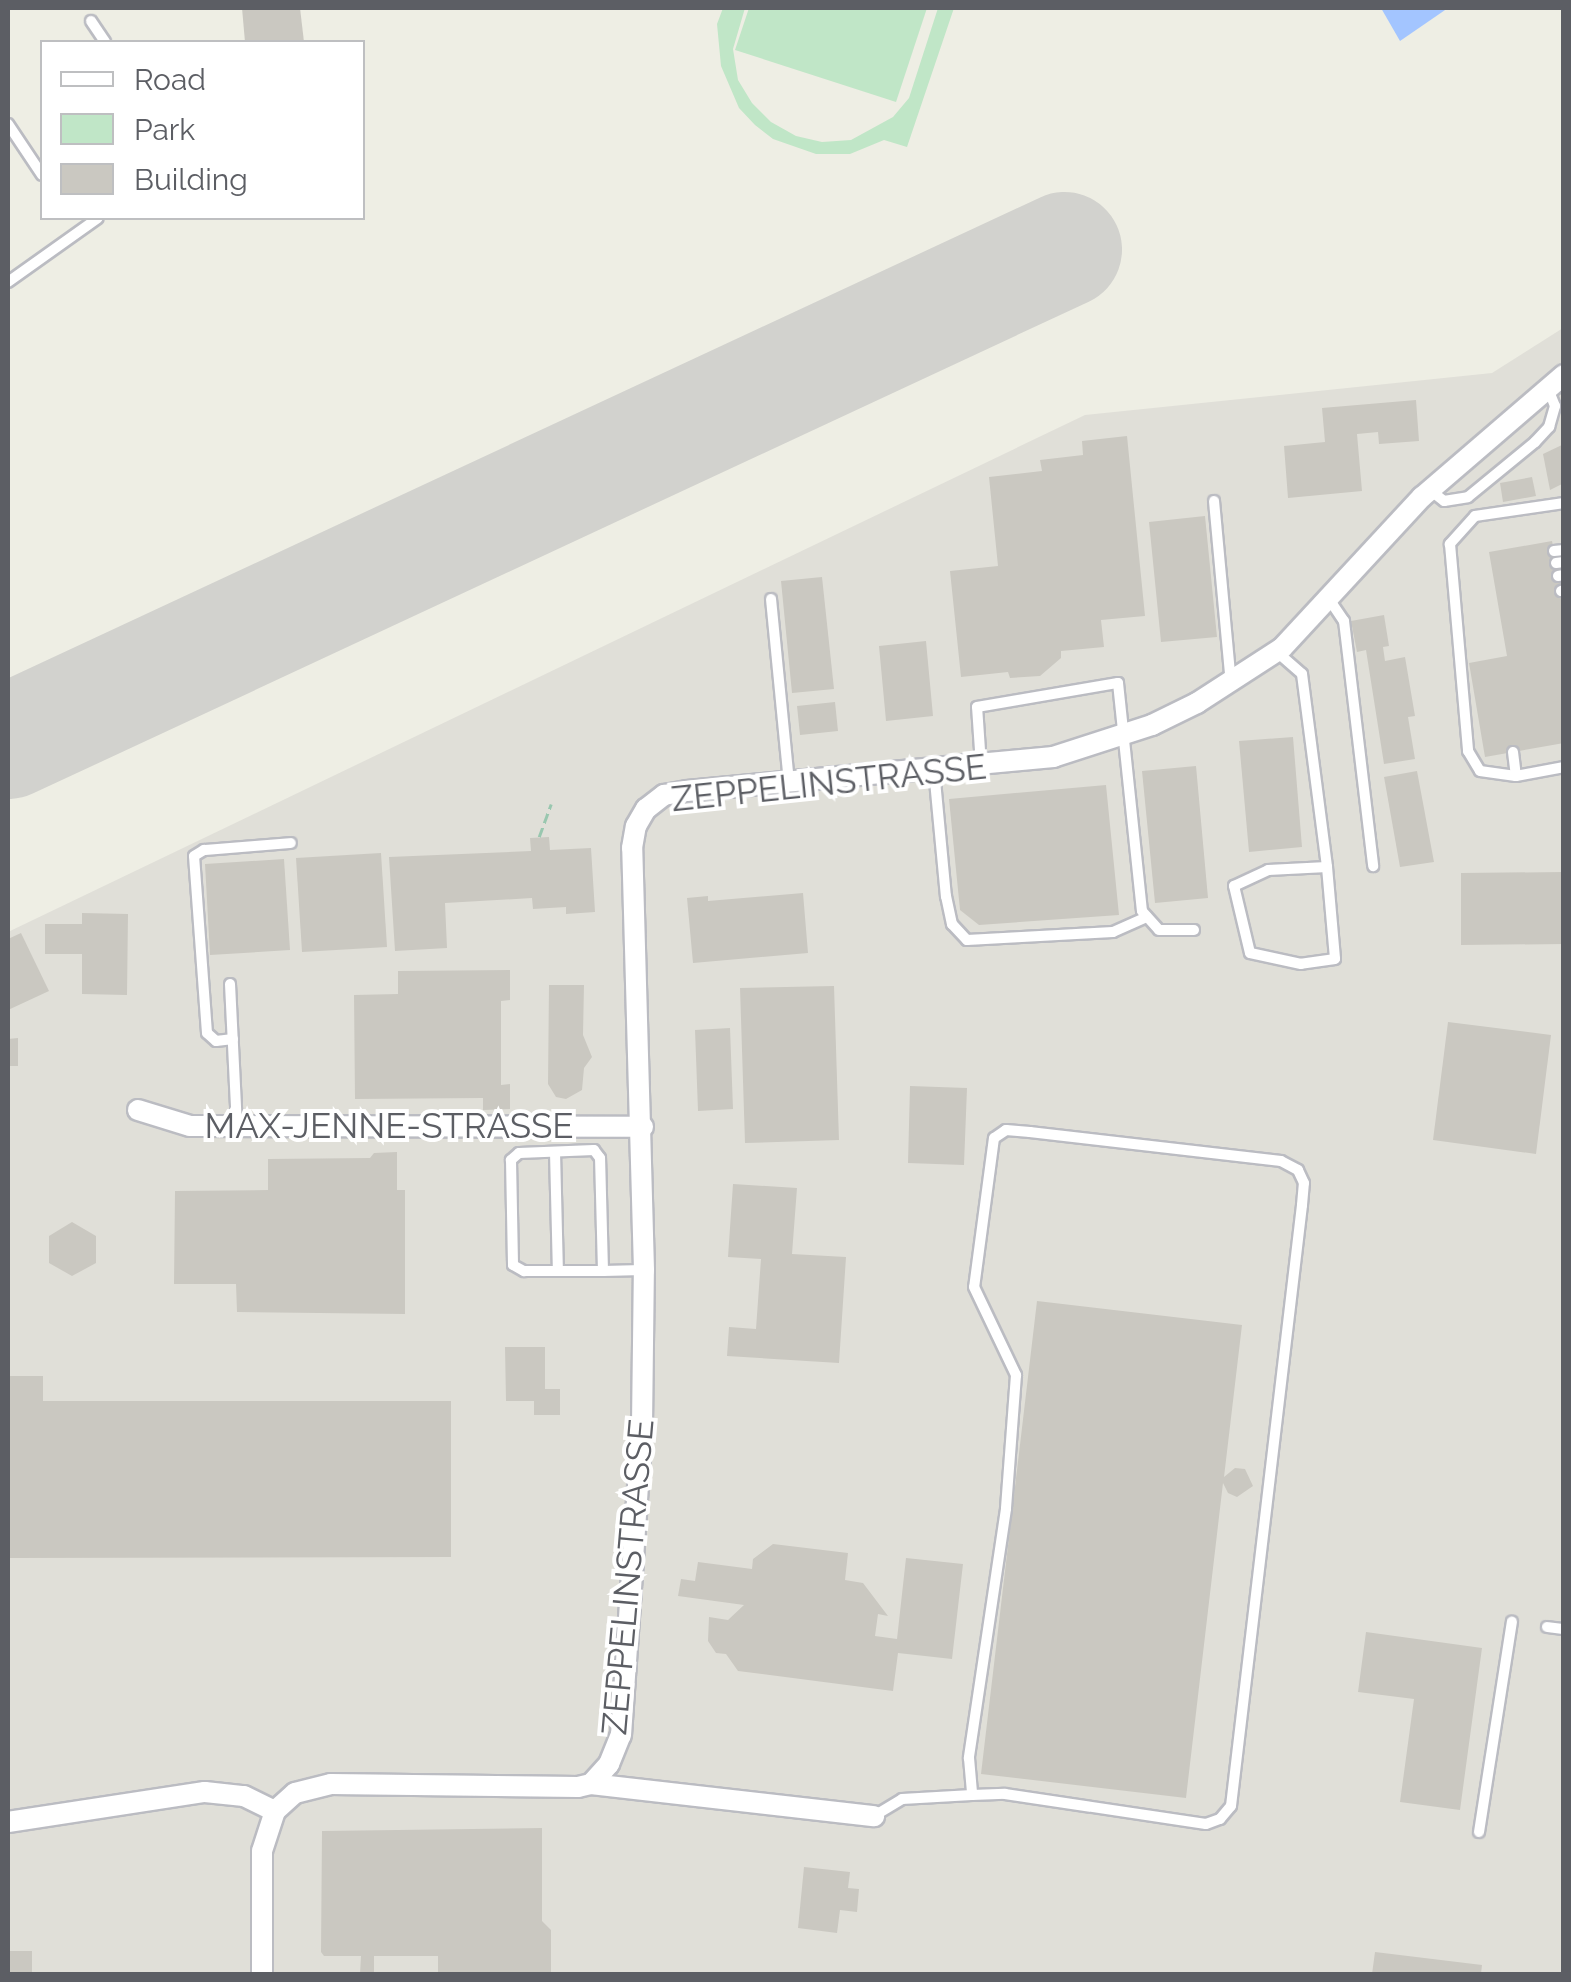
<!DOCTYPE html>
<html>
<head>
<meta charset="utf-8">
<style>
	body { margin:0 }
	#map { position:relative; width:1571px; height:1982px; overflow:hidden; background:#eeeee4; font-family:Raleway,sans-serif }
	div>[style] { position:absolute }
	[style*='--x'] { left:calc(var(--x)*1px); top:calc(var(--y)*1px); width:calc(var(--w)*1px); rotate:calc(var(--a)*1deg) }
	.industrial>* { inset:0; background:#e0dfd8 }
	.green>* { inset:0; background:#c0e6c7 }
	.water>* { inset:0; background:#a3c5ff }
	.runway>* { height:115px; margin:-57.5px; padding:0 57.5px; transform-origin:57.5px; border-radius:57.5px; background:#d2d2ce }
	.building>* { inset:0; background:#cac8c1 }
	.path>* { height:2.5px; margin-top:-1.25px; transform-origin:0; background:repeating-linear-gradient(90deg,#99c7af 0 10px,transparent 0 15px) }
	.roads { filter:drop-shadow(2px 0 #bbbcc2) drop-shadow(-2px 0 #bbbcc2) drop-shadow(0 2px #bbbcc2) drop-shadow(0 -2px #bbbcc2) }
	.service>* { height:10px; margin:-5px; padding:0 5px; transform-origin:5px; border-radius:5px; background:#fff }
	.minor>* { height:20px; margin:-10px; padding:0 10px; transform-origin:10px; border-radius:10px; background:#fff }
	span { translate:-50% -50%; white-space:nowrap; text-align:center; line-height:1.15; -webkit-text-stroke:8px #fff; paint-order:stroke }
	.street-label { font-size:35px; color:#5c5e64 }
	.frame { position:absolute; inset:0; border:10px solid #5c5e64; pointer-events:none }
	.legend { position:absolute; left:40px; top:40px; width:325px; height:180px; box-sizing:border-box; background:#fff; border:2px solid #bebfc1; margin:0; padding:12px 18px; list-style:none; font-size:30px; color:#5c5e64 }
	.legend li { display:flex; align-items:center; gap:20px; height:50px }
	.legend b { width:50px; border:2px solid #bebfc1 }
</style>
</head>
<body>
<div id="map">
	<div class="industrial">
		<div style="clip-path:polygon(1563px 328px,1563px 1974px,8px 1974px,8px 932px,1085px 415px,1492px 373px)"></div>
	</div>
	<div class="green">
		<div style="clip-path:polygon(723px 8px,745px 8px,733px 49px,738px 80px,752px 103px,771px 122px,796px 136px,822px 142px,851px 140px,893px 117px,909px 98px,938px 8px,954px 8px,907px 147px,884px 140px,850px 154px,816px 154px,773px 139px,755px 125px,739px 108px,721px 66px,717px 24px)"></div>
		<div style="clip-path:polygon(749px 8px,927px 8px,896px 102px,735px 50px)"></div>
	</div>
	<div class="water">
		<div style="clip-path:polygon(1381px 8px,1448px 8px,1400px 41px)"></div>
	</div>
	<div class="runway">
		<div style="--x:8;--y:741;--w:1165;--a:-24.98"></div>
	</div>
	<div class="building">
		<div style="clip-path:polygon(242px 8px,300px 8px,304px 42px,245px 42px)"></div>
		<div style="clip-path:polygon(1416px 400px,1419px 441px,1379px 444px,1378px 432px,1357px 434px,1362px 491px,1288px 498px,1284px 446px,1325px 442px,1322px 408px)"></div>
		<div style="clip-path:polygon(1127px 436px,1145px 616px,1101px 620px,1104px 647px,1061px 651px,1061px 658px,1040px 676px,1010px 678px,1008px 672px,961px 677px,950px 571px,998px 566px,989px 477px,1042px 471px,1040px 460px,1083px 455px,1082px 441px)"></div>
		<div style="clip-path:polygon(1564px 444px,1564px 483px,1550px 490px,1543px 454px)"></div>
		<div style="clip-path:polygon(1532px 477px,1536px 496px,1503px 502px,1500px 483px)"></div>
		<div style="clip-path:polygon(1205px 516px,1217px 637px,1161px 642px,1149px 522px)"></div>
		<div style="clip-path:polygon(1552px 541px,1564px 600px,1564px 743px,1485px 757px,1469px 663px,1507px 656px,1489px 552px)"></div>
		<div style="clip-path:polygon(822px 577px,834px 689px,792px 693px,781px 581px)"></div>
		<div style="clip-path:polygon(1384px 615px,1389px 646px,1383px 647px,1385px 661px,1405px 657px,1415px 716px,1408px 717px,1415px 759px,1384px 764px,1366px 650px,1357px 652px,1351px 621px)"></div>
		<div style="clip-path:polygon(926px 641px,933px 716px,886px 721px,879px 646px)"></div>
		<div style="clip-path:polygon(835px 702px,838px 731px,800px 735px,797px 706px)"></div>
		<div style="clip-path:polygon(1293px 737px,1302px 847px,1249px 852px,1239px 741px)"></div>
		<div style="clip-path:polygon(1196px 766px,1208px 898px,1155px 903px,1142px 771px)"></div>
		<div style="clip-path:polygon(1417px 771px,1434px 862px,1400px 867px,1384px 777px)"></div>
		<div style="clip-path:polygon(1106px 785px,1119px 915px,979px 925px,960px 910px,949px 799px)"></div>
		<div style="clip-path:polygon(549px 837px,550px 850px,591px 848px,595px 912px,566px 914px,566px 907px,533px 909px,532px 898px,445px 903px,447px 948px,395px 951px,389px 857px,531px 851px,530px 838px)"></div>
		<div style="clip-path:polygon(381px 853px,387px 947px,302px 952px,296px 858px)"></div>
		<div style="clip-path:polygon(284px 859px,290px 950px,210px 955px,205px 864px)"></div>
		<div style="clip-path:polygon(1564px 872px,1564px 944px,1461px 945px,1461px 873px)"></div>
		<div style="clip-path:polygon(803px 893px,808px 953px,693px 963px,687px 898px,708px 896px,708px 901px)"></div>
		<div style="clip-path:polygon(82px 913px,128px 914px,127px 995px,82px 994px,82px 954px,45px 954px,45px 924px,82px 924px)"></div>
		<div style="clip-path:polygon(21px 933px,49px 991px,8px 1010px,8px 939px)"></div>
		<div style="clip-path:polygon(510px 970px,510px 1000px,501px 1001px,501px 1085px,510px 1084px,510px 1109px,483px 1110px,483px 1098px,355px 1099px,354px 995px,398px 994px,398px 971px)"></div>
		<div style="clip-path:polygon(549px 985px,584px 985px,583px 1035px,592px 1057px,584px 1068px,582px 1090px,566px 1099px,556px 1097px,548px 1084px)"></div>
		<div style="clip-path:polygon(834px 986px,839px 1140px,745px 1143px,740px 988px)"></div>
		<div style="clip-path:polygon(1448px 1022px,1551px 1035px,1536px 1154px,1433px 1140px)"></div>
		<div style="clip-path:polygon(730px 1028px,733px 1109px,698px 1111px,695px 1030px)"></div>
		<div style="clip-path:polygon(18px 1038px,18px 1066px,8px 1066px,8px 1039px)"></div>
		<div style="clip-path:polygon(910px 1086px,967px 1088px,964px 1165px,908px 1163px)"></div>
		<div style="clip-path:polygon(397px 1152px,397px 1190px,405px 1190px,405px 1314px,237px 1312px,236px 1284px,174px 1284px,175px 1191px,268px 1190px,268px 1159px,370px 1158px,374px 1153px)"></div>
		<div style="clip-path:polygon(733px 1184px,797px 1188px,792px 1254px,846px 1257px,839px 1363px,727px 1356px,729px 1327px,756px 1329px,761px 1259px,728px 1257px)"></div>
		<div style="clip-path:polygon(72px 1222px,96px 1236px,96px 1263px,72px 1276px,49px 1263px,49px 1236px)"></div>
		<div style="clip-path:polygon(1037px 1301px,1242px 1325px,1224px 1477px,1235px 1468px,1245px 1469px,1253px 1486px,1237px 1497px,1228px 1493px,1223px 1483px,1186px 1798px,981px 1774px)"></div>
		<div style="clip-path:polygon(505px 1347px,545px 1347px,545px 1389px,560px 1389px,560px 1415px,534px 1415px,534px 1401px,506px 1401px)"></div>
		<div style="clip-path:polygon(8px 1376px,43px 1376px,43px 1401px,451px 1401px,451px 1557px,8px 1558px)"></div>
		<div style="clip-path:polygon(773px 1544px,848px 1553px,845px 1580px,863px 1583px,888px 1616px,878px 1614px,875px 1636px,897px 1639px,906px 1558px,963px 1564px,952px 1659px,898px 1653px,893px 1691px,738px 1671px,726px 1654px,716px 1653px,708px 1641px,709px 1617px,728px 1620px,744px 1605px,678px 1596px,681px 1579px,695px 1581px,698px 1562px,752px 1569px,753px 1559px)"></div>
		<div style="clip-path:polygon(1366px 1632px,1482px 1648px,1460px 1810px,1400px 1802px,1414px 1699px,1358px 1692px)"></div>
		<div style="clip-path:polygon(542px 1828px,542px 1921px,551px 1930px,551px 1974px,438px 1974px,438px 1956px,374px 1956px,374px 1974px,360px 1974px,361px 1956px,324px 1956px,321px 1952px,322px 1831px)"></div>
		<div style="clip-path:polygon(804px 1867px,850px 1872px,848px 1888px,859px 1889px,857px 1912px,840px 1910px,837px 1933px,798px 1928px)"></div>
		<div style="clip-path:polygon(8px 1951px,32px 1951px,32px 1974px,8px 1974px)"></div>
		<div style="clip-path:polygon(1375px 1952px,1482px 1965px,1481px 1974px,1372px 1974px)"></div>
	</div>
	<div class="path">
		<div style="--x:539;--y:837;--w:35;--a:-70"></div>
	</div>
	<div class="roads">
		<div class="service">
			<div style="--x:91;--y:21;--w:25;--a:56"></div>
			<div style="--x:8;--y:124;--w:61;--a:56.3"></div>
			<div style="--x:8;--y:282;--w:110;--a:-35.4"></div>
			<div style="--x:1430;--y:490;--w:18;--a:38"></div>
			<div style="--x:1444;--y:501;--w:24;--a:-9"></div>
			<div style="--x:1468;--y:497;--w:87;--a:-39.4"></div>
			<div style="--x:1535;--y:442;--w:21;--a:-47"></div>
			<div style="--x:1549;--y:427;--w:22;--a:-74"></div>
			<div style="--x:1555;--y:406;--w:18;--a:-112"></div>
			<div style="--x:1214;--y:501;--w:183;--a:84.7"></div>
			<div style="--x:1564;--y:503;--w:90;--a:171.7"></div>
			<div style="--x:1475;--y:516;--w:38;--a:132"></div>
			<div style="--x:1450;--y:544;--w:208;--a:85"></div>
			<div style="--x:1468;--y:751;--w:23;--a:59"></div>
			<div style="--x:1480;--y:771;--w:36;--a:8"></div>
			<div style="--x:1516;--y:776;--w:49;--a:-10.6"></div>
			<div style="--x:1554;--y:551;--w:10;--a:-6"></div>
			<div style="--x:1556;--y:563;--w:8;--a:-7"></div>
			<div style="--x:1558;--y:576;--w:6;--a:-9"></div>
			<div style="--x:1561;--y:591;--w:3;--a:-18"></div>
			<div style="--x:771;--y:599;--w:184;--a:84.4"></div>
			<div style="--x:1329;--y:599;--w:27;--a:56"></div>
			<div style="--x:1344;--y:621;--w:247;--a:83.2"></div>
			<div style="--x:1277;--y:652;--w:33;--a:41"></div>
			<div style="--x:1302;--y:674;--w:195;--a:82.6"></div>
			<div style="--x:1327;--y:867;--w:92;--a:85"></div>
			<div style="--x:1335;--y:959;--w:34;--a:172"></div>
			<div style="--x:1301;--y:964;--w:52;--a:-167.8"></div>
			<div style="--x:1250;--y:953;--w:69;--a:-103.4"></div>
			<div style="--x:1234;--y:886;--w:38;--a:-25"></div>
			<div style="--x:1268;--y:870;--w:59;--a:-2.9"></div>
			<div style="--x:1513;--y:752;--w:24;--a:83"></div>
			<div style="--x:981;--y:765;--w:58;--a:-93.9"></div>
			<div style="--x:977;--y:707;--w:143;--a:-9.7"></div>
			<div style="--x:1118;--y:683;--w:229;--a:84"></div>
			<div style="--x:1142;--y:911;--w:25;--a:48"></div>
			<div style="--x:1159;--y:930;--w:35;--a:0"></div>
			<div style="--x:934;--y:770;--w:127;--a:84.6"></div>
			<div style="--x:946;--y:896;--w:29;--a:78"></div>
			<div style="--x:952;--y:924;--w:22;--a:47"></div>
			<div style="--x:967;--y:940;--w:146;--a:-3.1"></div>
			<div style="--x:1113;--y:932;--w:37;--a:-24"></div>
			<div style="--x:230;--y:984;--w:142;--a:87.2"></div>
			<div style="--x:233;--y:1039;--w:17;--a:173"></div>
			<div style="--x:216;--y:1041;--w:12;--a:-138"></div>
			<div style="--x:207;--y:1033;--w:177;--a:-94.2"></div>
			<div style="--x:194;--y:856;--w:12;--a:-31"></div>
			<div style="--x:204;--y:850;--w:87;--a:-4.6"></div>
			<div style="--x:555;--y:1152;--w:119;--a:88.6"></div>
			<div style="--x:603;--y:1271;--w:113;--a:-91.5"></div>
			<div style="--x:600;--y:1158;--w:10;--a:-127"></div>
			<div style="--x:594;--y:1150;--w:75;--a:177.7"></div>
			<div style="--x:519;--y:1153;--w:11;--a:139"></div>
			<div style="--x:511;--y:1160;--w:105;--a:88.9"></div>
			<div style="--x:513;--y:1265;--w:13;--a:29"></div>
			<div style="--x:524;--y:1271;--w:79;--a:0"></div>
			<div style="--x:603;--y:1271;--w:40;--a:-1.4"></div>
			<div style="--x:1547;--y:1627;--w:17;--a:7"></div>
			<div style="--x:874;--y:1816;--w:33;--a:-31"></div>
			<div style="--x:902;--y:1799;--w:70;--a:-3.3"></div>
			<div style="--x:972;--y:1795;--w:33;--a:-2"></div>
			<div style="--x:1005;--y:1794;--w:203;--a:8.5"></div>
			<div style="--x:1206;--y:1824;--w:15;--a:-20"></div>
			<div style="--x:1220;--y:1819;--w:17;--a:-50"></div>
			<div style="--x:1231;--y:1806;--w:605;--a:-83.26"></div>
			<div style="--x:1302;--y:1205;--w:22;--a:-85"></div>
			<div style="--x:1304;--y:1183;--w:14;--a:-115"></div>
			<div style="--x:1298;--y:1170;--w:19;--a:-152"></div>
			<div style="--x:1281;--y:1161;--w:253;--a:-173.4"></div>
			<div style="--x:1030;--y:1132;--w:24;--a:-175"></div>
			<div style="--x:1006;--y:1130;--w:14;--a:146"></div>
			<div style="--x:994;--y:1138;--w:150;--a:97.6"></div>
			<div style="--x:974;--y:1287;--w:98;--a:64.5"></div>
			<div style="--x:1016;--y:1375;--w:134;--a:94.3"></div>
			<div style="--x:1006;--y:1509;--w:252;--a:98.5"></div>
			<div style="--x:969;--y:1758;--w:37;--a:85"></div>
			<div style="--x:1479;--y:1832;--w:213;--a:-81.1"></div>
		</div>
		<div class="minor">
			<div style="--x:138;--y:1110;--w:54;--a:17.1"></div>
			<div style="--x:190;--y:1126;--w:453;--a:0.1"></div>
			<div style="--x:591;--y:1784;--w:285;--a:6.5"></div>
			<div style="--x:8;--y:1822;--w:199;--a:-8.7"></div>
			<div style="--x:205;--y:1792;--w:39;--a:6"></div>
			<div style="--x:244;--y:1796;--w:34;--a:26"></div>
			<div style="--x:262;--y:1974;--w:123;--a:-90"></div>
			<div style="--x:262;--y:1851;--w:42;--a:-72"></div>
			<div style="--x:275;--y:1811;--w:27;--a:-42"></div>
			<div style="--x:295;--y:1793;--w:37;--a:-14"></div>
			<div style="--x:331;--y:1784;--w:247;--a:0.7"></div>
			<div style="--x:578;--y:1787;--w:13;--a:-13"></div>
			<div style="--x:591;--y:1784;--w:27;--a:-48"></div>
			<div style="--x:609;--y:1764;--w:31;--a:-68"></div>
			<div style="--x:621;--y:1735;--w:311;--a:-86.1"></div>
			<div style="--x:642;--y:1425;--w:155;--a:-89.3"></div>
			<div style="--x:644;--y:1270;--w:422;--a:-91.6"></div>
			<div style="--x:632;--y:848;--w:22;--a:-80"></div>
			<div style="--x:636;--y:826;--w:20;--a:-60"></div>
			<div style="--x:646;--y:809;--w:23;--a:-38"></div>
			<div style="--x:664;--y:795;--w:23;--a:-10"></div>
			<div style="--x:687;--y:791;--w:368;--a:-5.3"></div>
			<div style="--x:1053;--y:757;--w:104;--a:-17.9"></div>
			<div style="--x:1152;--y:725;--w:50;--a:-26.1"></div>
			<div style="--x:1197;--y:703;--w:101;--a:-32.9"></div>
			<div style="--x:1282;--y:648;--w:206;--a:-47.2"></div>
			<div style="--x:1422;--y:497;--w:187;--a:-40.7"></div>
		</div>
	</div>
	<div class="street-label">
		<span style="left:829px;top:783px;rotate:-6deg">ZEPPELINSTRASSE</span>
		<span style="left:389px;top:1126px">MAX-JENNE-STRASSE</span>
		<span style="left:628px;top:1577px;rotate:-85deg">ZEPPELINSTRASSE</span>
	</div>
	<div class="frame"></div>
	<ul class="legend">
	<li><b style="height:12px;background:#fff"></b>Road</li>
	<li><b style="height:28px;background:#c0e6c7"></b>Park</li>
	<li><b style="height:28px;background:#cac8c1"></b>Building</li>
	</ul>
</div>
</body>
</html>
